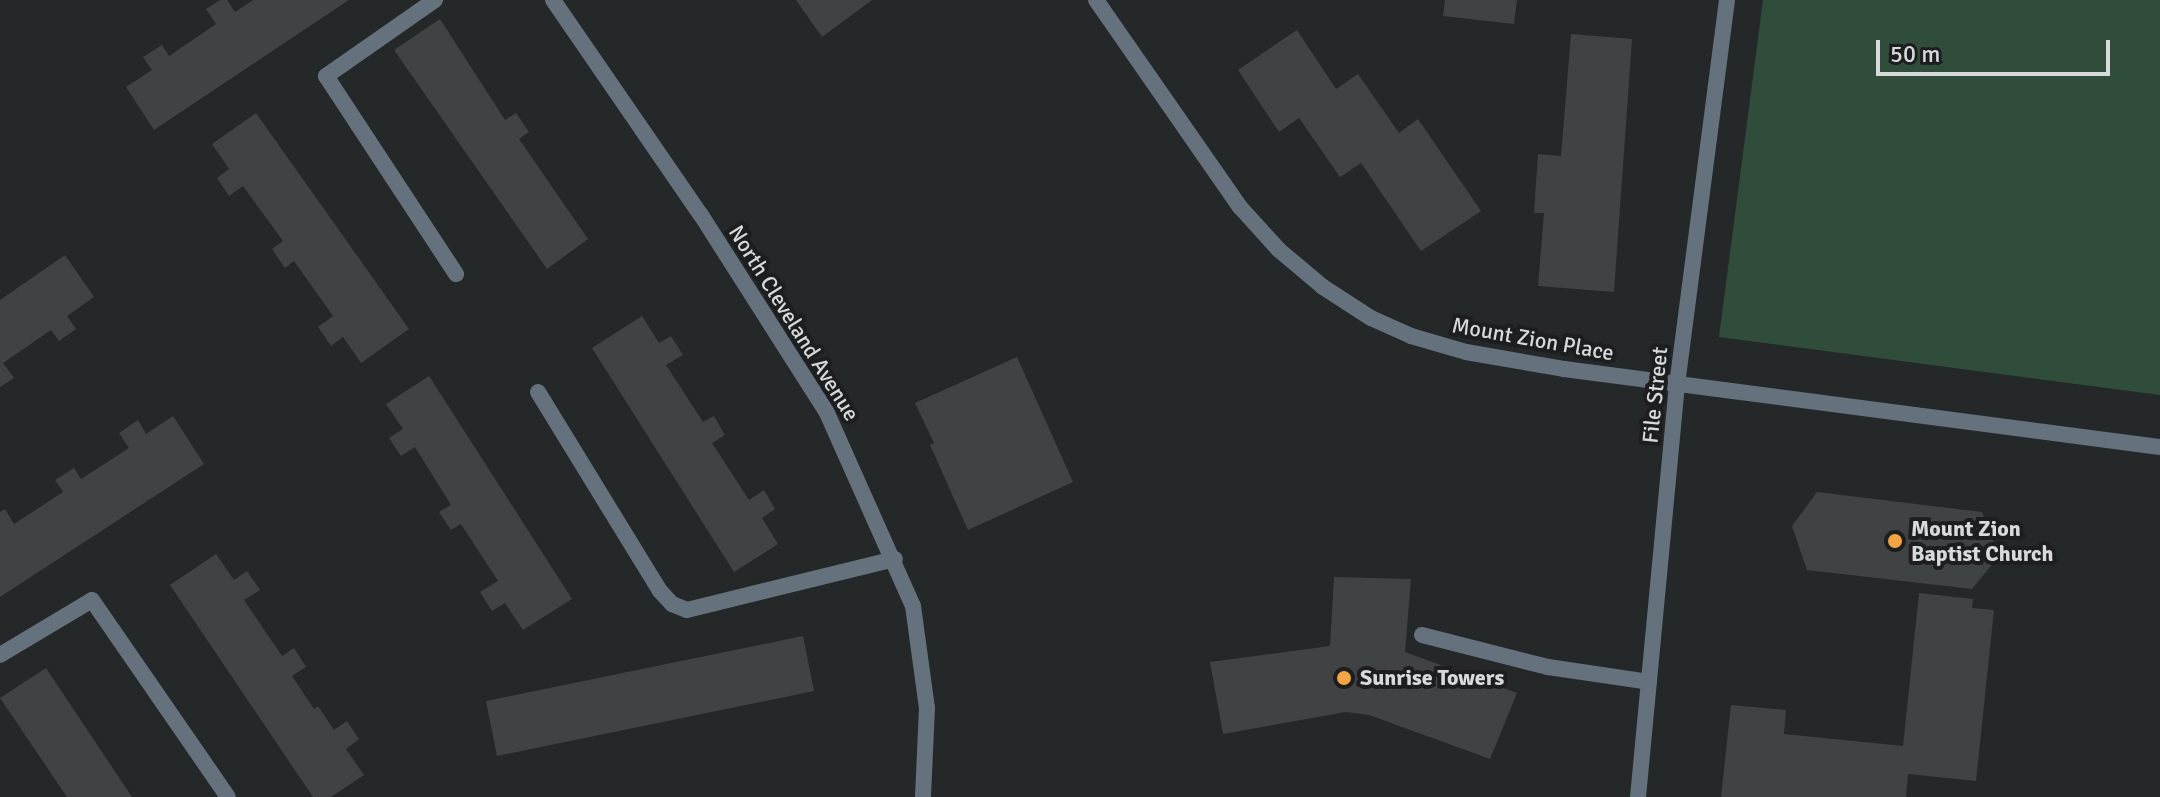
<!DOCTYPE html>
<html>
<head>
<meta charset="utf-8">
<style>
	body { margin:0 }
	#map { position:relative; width:2160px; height:797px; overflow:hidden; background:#252828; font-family:Signika,sans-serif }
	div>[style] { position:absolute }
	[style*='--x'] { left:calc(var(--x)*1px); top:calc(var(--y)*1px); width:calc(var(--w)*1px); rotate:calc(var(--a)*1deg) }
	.green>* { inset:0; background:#304d3c }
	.building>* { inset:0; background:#404343 }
	.service>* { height:16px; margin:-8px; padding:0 8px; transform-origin:8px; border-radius:8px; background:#65717c }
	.minor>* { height:16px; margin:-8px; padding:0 8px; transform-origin:8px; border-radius:8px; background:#65717c }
	.tertiary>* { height:16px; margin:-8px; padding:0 8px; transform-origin:8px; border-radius:8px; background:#65717c }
	.dots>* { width:22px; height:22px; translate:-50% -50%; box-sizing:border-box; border:4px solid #1c1e1f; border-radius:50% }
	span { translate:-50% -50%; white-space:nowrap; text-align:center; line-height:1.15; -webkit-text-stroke:8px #1c1e1f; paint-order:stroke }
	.street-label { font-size:22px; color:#d7d9da }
	.poi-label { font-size:22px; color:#d7d9da; font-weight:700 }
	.left { translate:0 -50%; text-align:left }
	.scale { position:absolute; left:1876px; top:40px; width:234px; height:36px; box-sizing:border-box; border:4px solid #d7d9da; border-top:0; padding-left:10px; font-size:24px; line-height:28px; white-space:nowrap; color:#d7d9da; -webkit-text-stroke:6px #1c1e1f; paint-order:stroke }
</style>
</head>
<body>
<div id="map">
	<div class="green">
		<div style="clip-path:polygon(1763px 0,2160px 0,2160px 395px,1719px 337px)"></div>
	</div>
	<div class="building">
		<div style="clip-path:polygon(220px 0,227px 0,235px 12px,253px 0,349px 0,154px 130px,126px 87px,152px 70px,143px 57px,162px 45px,169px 56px,216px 24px,206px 9px)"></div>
		<div style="clip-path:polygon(796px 0,872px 0,822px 37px)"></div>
		<div style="clip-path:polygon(1445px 0,1517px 0,1514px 24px,1443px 16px)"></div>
		<div style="clip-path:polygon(440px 19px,505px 120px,516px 113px,529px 132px,519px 139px,588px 239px,547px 269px,394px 50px)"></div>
		<div style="clip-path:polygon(1297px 30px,1336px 89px,1358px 74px,1399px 133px,1418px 119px,1481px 211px,1421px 251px,1361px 163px,1340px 177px,1299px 118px,1279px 132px,1238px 70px)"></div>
		<div style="clip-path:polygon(1571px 34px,1632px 39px,1614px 292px,1538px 286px,1544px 213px,1534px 213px,1538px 154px,1561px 156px)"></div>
		<div style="clip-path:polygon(256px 113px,409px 329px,361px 363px,343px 337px,331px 346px,318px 327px,333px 316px,294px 261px,285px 268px,272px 249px,283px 241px,243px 186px,229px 196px,217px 178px,229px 169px,212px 144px)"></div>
		<div style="clip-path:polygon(65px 255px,94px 297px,67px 316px,76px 329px,59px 341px,51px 330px,3px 363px,14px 378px,0 387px,0 300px)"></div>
		<div style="clip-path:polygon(642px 316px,659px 343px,671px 336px,683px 355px,666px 365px,703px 422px,714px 416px,725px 435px,712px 443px,749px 500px,764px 490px,775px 509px,762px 518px,778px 544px,734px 572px,592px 348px)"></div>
		<div style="clip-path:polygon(1017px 357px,1073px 482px,968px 530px,930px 445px,934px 443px,915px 403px)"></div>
		<div style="clip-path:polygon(429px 376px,572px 599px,523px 630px,505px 603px,492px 611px,480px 592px,498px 581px,461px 524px,451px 530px,439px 512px,451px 505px,415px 447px,401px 456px,389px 438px,403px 429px,386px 404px)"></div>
		<div style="clip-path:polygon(173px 416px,204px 464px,0 597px,0 512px,5px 509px,14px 524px,63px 492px,55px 480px,74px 468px,81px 479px,129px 448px,119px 433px,138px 420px,146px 434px)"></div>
		<div style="clip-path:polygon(1817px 492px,1982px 512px,1999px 556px,1972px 589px,1807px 570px,1792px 526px)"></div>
		<div style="clip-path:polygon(216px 554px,234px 580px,247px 571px,260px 590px,244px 600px,282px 656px,294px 648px,306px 667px,292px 676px,314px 709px,318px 706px,334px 730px,347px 721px,359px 739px,346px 749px,364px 775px,331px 797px,313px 797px,170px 585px)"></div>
		<div style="clip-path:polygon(1334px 577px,1411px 579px,1405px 652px,1517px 693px,1490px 759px,1369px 715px,1346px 712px,1223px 734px,1210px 662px,1330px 646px)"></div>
		<div style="clip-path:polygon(1919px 593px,1973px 599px,1972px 608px,1994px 610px,1976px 781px,1908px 774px,1906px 797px,1721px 797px,1731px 705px,1786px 710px,1784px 734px,1903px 746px)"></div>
		<div style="clip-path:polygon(803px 636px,814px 691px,497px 756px,486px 701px)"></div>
		<div style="clip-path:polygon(46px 668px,132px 797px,67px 797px,0 698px)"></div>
	</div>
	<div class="service">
		<div style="--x:435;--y:0;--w:133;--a:145.1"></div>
		<div style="--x:326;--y:76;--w:237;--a:56.7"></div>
		<div style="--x:538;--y:392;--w:233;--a:58.5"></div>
		<div style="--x:660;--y:591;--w:18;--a:47"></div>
		<div style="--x:672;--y:604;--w:16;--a:22"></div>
		<div style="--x:687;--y:610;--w:214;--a:-13.8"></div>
		<div style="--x:1422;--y:635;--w:130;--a:14.3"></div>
		<div style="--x:1548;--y:667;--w:102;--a:8.4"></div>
		<div style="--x:0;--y:655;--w:107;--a:-30.9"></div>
		<div style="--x:92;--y:600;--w:239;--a:55.4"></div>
	</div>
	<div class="minor">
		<div style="--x:1096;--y:0;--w:252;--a:55.2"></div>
		<div style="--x:1240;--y:207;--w:58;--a:47.8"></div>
		<div style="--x:1279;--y:250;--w:57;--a:40.1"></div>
		<div style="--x:1323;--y:287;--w:57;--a:32.9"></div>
		<div style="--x:1371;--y:318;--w:44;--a:24.2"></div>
		<div style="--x:1411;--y:336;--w:57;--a:16.2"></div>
		<div style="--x:1466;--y:352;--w:99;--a:9.8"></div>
		<div style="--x:1564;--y:369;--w:601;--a:7.46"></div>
	</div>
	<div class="tertiary">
		<div style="--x:553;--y:0;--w:261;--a:55.5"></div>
		<div style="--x:701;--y:215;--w:235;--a:57.5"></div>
		<div style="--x:827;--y:413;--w:211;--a:66"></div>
		<div style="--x:913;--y:606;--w:103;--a:82.2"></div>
		<div style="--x:927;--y:708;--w:89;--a:92.6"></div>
		<div style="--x:1638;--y:797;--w:414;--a:-84.6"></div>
		<div style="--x:1677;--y:385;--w:388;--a:-82.6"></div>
	</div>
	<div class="dots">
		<div style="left:1895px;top:541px;background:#f3a443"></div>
		<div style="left:1344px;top:678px;background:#f3a443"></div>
	</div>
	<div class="street-label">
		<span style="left:794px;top:323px;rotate:58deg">North Cleveland Avenue</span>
		<span style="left:1533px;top:339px;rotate:10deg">Mount Zion Place</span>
		<span style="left:1655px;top:395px;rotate:-84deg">File Street</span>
	</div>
	<div class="poi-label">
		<span class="left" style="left:1911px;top:541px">Mount Zion<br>Baptist Church</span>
		<span class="left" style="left:1360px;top:678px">Sunrise Towers</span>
	</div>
	<div class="scale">50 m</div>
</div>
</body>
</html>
